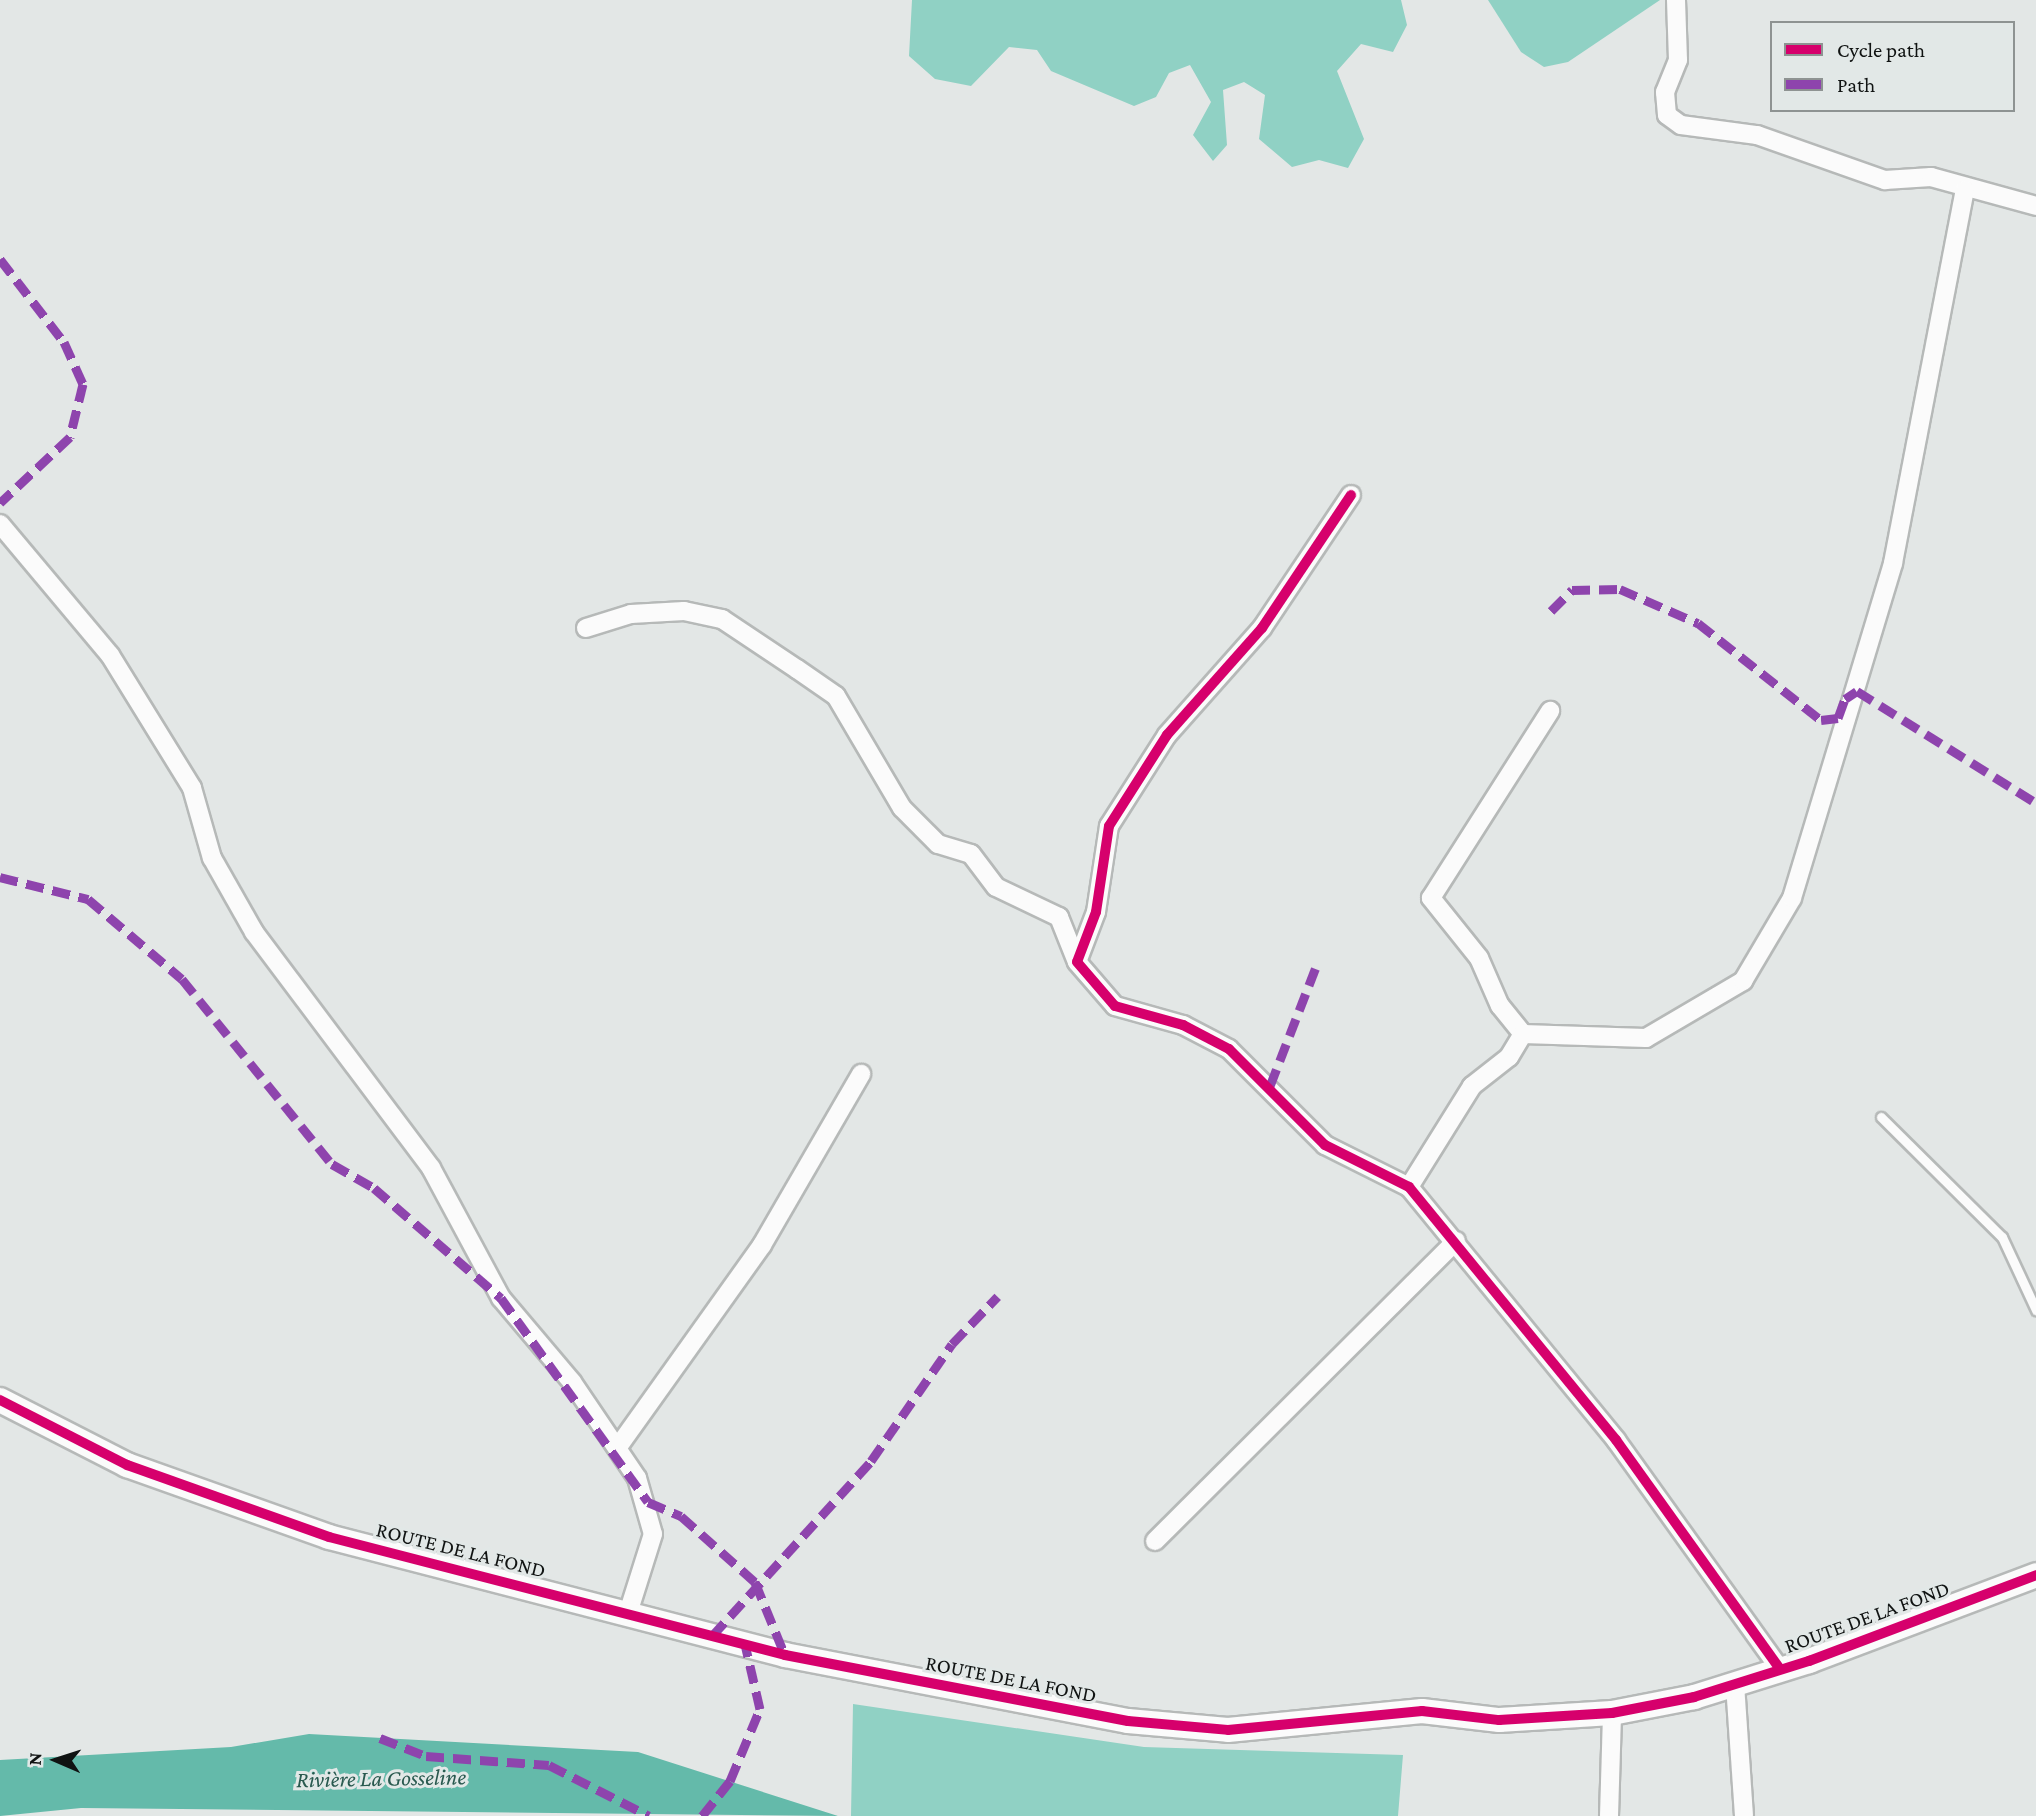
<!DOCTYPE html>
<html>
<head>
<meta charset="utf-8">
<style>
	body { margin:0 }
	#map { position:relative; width:2036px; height:1816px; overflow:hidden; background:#e3e7e6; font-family:"Crimson Pro",serif }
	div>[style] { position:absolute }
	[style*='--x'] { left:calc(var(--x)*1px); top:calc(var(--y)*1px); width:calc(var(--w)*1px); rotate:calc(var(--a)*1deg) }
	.forest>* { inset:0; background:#90d1c4 }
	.water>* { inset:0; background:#64baaa }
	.roads { filter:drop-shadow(2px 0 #b6b9b8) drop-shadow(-2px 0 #b6b9b8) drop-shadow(0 2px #b6b9b8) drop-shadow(0 -2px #b6b9b8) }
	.lane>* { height:9px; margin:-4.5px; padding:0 4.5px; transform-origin:4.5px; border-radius:4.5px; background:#fbfbfb }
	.street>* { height:18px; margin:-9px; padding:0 9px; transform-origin:9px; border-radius:9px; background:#fbfbfb }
	.secondary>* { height:24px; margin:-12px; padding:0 12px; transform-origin:12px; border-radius:12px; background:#fbfbfb }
	.quiet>* { height:9px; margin-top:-4.5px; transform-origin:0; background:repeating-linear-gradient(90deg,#8e44ad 0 18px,transparent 0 27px) }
	.cycleway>* { height:10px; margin:-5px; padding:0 5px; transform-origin:5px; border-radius:5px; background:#d6006c }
	span { translate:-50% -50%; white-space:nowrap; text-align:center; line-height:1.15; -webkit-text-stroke:6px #e2e8e7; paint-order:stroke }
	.street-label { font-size:21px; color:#101312 }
	.water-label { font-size:23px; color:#29594f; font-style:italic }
	.legend { position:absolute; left:1770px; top:21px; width:245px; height:91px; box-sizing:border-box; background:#e2e8e7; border:2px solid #8e9392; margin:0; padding:9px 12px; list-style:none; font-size:21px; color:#101312 }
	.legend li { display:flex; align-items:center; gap:14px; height:35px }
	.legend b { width:35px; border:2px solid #8e9392 }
	.north { position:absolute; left:21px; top:1725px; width:70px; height:70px; -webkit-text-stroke:5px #e2e8e7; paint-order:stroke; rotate:273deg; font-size:19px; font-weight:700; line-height:28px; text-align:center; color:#101312 }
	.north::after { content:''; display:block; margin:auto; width:24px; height:32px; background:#101312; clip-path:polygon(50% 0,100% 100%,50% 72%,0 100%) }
</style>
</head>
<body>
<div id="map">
	<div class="forest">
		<div style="clip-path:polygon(912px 0,1401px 0,1407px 25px,1393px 52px,1361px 44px,1337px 71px,1364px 139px,1348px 168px,1319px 160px,1292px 167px,1259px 139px,1265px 95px,1244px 82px,1223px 90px,1227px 145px,1213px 161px,1193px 135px,1211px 102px,1190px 65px,1169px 73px,1156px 97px,1134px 106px,1051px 71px,1037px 50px,1009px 47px,971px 86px,935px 79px,909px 56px)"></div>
		<div style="clip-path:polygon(1488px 0,1660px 0,1568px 62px,1544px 67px,1521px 52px)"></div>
		<div style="clip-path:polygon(853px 1704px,1144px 1747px,1403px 1755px,1398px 1816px,851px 1816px)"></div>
	</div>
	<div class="water">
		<div style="clip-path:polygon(309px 1734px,638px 1752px,838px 1816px,81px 1808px,0 1816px,0 1760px,231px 1747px)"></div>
	</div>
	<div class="roads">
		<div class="lane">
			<div style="--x:1881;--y:1117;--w:170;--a:44.8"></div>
			<div style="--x:2002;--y:1237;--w:81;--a:65"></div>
		</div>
		<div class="street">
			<div style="--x:1676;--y:0;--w:60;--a:88.1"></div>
			<div style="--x:1678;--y:60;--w:35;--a:112"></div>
			<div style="--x:1665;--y:92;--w:23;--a:85"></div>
			<div style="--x:1667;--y:115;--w:17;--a:36"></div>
			<div style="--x:1681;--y:125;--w:77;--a:7.5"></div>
			<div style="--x:1757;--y:135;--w:136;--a:19.4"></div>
			<div style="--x:1885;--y:180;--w:46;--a:-3.7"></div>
			<div style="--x:1931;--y:177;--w:109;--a:15.4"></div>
			<div style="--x:1351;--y:495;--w:160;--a:123.8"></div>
			<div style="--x:1262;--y:628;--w:143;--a:131.6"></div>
			<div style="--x:1167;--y:735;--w:108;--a:122.5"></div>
			<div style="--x:1109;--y:826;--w:87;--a:98.6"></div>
			<div style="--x:1096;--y:912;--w:53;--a:110.8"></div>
			<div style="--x:1077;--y:962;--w:58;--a:49.2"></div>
			<div style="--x:1115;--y:1006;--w:71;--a:15.6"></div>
			<div style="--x:1183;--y:1025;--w:52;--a:27.6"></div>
			<div style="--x:1229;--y:1049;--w:136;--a:45"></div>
			<div style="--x:1325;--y:1145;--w:94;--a:26.6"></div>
			<div style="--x:1409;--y:1187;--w:327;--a:50.7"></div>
			<div style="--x:1616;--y:1440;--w:280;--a:54.4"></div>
			<div style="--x:0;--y:524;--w:171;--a:50"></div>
			<div style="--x:110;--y:655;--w:156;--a:58.3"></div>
			<div style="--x:192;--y:788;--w:73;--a:74.1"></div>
			<div style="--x:212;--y:858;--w:85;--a:60.4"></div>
			<div style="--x:254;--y:932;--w:295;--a:53.1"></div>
			<div style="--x:431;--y:1168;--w:148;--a:61.7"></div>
			<div style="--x:501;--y:1298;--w:110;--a:49.8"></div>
			<div style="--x:572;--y:1382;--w:116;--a:55.9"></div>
			<div style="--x:637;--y:1478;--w:58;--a:74.1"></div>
			<div style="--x:653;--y:1534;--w:80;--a:107.5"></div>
			<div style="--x:586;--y:628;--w:47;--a:-17.3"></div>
			<div style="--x:631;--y:614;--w:53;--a:-3.2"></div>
			<div style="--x:684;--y:611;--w:39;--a:12"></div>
			<div style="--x:722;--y:619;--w:90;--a:33.7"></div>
			<div style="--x:797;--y:669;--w:47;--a:34.7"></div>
			<div style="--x:836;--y:696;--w:130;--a:59.5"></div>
			<div style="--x:902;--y:808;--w:51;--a:45"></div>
			<div style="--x:938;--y:844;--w:34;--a:17"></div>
			<div style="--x:971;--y:854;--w:41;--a:52.9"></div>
			<div style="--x:996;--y:887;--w:70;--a:25.5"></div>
			<div style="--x:1059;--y:917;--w:48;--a:68.2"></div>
			<div style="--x:1523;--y:1034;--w:36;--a:-129"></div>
			<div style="--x:1500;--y:1006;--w:52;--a:-113.6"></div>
			<div style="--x:1479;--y:958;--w:77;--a:-128.7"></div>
			<div style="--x:1431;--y:898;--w:222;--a:-57.5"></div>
			<div style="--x:1409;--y:1187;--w:119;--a:-58"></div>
			<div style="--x:1472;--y:1086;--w:47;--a:-38.1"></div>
			<div style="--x:1509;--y:1057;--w:27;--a:-59"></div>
			<div style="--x:1523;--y:1034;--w:123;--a:1.9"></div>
			<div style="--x:1646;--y:1038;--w:113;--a:-30.4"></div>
			<div style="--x:1743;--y:981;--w:96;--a:-59.4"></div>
			<div style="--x:1792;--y:898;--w:350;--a:-73.2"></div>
			<div style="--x:1893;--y:563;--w:380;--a:-79.1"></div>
			<div style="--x:618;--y:1447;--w:248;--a:-54.5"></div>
			<div style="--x:762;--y:1245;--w:198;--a:-59.9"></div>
			<div style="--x:1155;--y:1541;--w:425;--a:-44.9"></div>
			<div style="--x:1735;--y:1684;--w:132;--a:86.1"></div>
			<div style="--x:1609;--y:1816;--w:103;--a:-88.3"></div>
		</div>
		<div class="secondary">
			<div style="--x:0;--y:1400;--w:143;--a:27.1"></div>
			<div style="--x:127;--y:1465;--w:214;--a:19.6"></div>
			<div style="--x:329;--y:1537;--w:471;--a:14.5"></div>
			<div style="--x:785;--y:1655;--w:349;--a:10.9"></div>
			<div style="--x:1128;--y:1721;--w:100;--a:5.1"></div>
			<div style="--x:1228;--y:1730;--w:195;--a:-5.6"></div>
			<div style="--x:1422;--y:1711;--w:78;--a:6.7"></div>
			<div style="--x:1499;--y:1720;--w:113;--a:-3.5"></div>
			<div style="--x:1612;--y:1713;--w:84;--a:-11"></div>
			<div style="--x:1694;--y:1697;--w:121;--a:-17.4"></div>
			<div style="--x:1809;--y:1661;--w:243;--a:-20.7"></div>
		</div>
	</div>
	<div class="quiet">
		<div style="--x:0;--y:259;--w:105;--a:52.4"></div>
		<div style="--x:64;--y:342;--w:46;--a:65.7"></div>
		<div style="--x:83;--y:384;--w:55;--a:103.8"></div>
		<div style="--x:70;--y:437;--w:96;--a:136.7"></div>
		<div style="--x:1551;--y:611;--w:30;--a:-45"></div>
		<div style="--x:1572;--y:590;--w:48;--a:-1.2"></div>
		<div style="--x:1620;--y:589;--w:85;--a:23.6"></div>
		<div style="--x:1698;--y:623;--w:157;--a:38.3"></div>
		<div style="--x:1821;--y:720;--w:17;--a:-7"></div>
		<div style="--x:1838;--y:718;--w:20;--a:-70"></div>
		<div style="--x:1845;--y:699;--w:14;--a:-34"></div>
		<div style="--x:1857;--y:691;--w:211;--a:32"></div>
		<div style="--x:0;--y:877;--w:91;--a:14"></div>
		<div style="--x:88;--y:899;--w:123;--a:40.4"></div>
		<div style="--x:182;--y:979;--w:238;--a:51"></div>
		<div style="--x:332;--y:1164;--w:48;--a:29.7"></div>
		<div style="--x:374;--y:1188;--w:168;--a:40.9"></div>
		<div style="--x:501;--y:1298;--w:251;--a:54.2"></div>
		<div style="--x:648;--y:1502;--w:36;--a:23"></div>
		<div style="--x:681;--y:1516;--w:99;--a:41.7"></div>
		<div style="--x:755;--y:1582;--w:79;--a:67.7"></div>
		<div style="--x:1270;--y:1086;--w:131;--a:-68.9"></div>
		<div style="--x:712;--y:1636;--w:236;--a:-47.7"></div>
		<div style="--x:871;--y:1461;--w:142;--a:-55.3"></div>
		<div style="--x:952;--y:1344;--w:66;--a:-46.2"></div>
		<div style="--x:380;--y:1738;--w:49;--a:21.4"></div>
		<div style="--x:426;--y:1756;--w:123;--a:4.2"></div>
		<div style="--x:549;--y:1765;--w:112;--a:27"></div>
		<div style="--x:702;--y:1816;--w:45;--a:-51.3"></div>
		<div style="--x:730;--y:1781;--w:78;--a:-67.4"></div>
		<div style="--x:760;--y:1709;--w:67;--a:-103"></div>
	</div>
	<div class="cycleway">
		<div style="--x:1351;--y:495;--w:160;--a:123.8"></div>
		<div style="--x:1262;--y:628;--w:143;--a:131.6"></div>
		<div style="--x:1167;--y:735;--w:108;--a:122.5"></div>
		<div style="--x:1109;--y:826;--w:87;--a:98.6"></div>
		<div style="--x:1096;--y:912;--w:53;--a:110.8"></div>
		<div style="--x:1077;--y:962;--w:58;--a:49.2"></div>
		<div style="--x:1115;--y:1006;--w:71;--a:15.6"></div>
		<div style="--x:1183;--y:1025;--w:52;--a:27.6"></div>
		<div style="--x:1229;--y:1049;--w:136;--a:45"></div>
		<div style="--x:1325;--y:1145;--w:94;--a:26.6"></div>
		<div style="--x:1409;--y:1187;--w:327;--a:50.7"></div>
		<div style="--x:1616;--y:1440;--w:280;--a:54.4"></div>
		<div style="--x:0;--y:1400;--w:143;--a:27.1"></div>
		<div style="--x:127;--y:1465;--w:214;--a:19.6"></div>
		<div style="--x:329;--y:1537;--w:471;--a:14.5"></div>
		<div style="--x:785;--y:1655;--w:349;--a:10.9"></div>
		<div style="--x:1128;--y:1721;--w:100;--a:5.1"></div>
		<div style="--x:1228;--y:1730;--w:195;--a:-5.6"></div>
		<div style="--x:1422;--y:1711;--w:78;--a:6.7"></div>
		<div style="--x:1499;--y:1720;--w:113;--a:-3.5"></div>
		<div style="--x:1612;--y:1713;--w:84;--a:-11"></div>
		<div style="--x:1694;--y:1697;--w:121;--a:-17.4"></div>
		<div style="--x:1809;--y:1661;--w:243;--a:-20.7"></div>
	</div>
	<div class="street-label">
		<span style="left:461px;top:1550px;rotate:14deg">ROUTE DE LA FOND</span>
		<span style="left:1867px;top:1617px;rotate:-20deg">ROUTE DE LA FOND</span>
		<span style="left:1011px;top:1679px;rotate:11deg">ROUTE DE LA FOND</span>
	</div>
	<div class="water-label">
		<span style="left:381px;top:1778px;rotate:-1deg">Rivière La Gosseline</span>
	</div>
	<ul class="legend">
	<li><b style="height:9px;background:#d6006c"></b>Cycle path</li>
	<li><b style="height:9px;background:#8e44ad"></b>Path</li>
	</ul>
	<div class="north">N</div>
</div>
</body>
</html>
